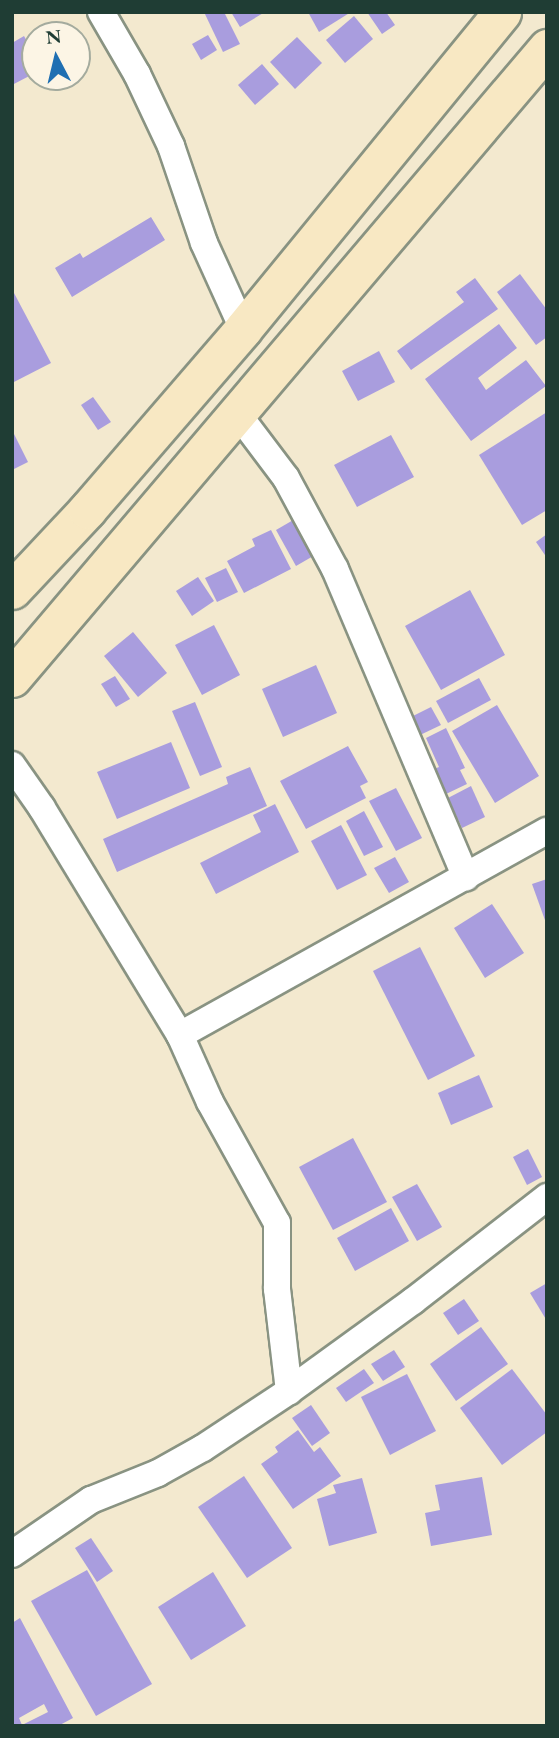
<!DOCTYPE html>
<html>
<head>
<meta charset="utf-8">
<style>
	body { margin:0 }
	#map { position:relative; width:559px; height:1738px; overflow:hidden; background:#f3e9cf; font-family:"EB Garamond",serif }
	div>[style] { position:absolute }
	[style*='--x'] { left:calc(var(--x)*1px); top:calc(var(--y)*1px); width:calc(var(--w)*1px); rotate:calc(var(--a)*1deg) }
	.building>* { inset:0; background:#a99dde }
	.roads { filter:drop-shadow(2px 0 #899382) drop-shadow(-2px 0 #899382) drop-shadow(0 2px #899382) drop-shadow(0 -2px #899382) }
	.minor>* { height:26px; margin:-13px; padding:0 13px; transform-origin:13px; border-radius:13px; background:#fff }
	.secondary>* { height:37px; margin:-18.5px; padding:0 18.5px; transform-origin:18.5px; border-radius:18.5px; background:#f8e8c3 }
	span { translate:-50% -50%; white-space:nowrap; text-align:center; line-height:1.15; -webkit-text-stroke:6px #fcf5e5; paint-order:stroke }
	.frame { position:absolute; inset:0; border:14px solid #1f3d34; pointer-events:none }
	.north { position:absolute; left:21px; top:21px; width:70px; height:70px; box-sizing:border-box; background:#fcf5e5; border:2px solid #a4ab9e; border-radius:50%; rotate:353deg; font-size:19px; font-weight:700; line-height:28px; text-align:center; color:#1f3d34 }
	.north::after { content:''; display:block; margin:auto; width:24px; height:32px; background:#1f6fb2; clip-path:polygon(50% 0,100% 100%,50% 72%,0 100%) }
</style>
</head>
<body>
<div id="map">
	<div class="building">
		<div style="clip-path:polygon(204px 12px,224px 12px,240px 44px,223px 52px)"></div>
		<div style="clip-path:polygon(231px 12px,265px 12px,240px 27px)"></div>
		<div style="clip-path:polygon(308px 12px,351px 12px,319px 32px)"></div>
		<div style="clip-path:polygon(367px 12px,386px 12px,395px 25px,382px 34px)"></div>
		<div style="clip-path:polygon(354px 16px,373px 39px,345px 63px,326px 40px)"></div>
		<div style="clip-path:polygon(208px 35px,217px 50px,201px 60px,192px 44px)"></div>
		<div style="clip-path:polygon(24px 36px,35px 56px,35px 73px,12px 85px,12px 43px)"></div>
		<div style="clip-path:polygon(297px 37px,322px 63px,295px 89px,270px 62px)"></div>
		<div style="clip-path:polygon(262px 64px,279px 84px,255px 105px,238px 85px)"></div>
		<div style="clip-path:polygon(151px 217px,165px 240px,72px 297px,55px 268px,80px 253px,83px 258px)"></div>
		<div style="clip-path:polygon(520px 274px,547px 310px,547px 337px,536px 345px,497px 292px)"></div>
		<div style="clip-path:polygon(475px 278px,498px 309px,411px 370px,397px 351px,464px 302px,456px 292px)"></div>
		<div style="clip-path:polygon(14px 293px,51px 363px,12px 383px,12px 294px)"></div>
		<div style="clip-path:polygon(499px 324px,517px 348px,478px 378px,486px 390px,526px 360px,546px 386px,471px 441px,425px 379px)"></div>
		<div style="clip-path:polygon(379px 351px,395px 382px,358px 401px,342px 371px)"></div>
		<div style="clip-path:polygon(93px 397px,111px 422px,98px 430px,81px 405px)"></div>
		<div style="clip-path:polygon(547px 412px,547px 510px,522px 525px,479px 455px)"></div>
		<div style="clip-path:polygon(12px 430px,28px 462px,12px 470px)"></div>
		<div style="clip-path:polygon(391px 435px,414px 477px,357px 507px,334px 465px)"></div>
		<div style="clip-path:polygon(295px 519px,315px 555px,296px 566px,276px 530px)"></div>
		<div style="clip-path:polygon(271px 530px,291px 569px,244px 593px,227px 561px,255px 546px,252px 539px)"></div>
		<div style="clip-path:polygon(547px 534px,547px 558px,536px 542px)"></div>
		<div style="clip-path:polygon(226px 568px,238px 592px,217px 602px,205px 578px)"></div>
		<div style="clip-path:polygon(198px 577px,214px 601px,192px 616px,176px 591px)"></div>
		<div style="clip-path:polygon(470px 590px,505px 655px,441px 690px,405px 626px)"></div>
		<div style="clip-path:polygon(214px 625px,240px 675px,202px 695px,175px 645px)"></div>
		<div style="clip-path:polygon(133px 632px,167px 673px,138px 697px,104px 656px)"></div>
		<div style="clip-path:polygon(316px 665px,337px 713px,283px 737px,262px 689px)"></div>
		<div style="clip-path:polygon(115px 676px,130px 699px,116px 707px,101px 684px)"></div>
		<div style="clip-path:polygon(479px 678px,491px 700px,448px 723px,436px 701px)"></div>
		<div style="clip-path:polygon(195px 702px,222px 767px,200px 776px,172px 711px)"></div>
		<div style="clip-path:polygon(497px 705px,539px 776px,495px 803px,452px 731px)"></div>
		<div style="clip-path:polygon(431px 707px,441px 725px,418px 736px,409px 718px)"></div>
		<div style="clip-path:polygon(446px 728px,465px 768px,460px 770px,467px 784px,446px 794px,434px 769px,439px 767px,426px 738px)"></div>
		<div style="clip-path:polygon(171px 742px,190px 788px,117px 819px,97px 772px)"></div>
		<div style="clip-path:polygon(348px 746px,368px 782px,360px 786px,366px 798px,306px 829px,280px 781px)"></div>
		<div style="clip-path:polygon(250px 767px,267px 806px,117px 872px,103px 839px,228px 784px,226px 777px)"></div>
		<div style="clip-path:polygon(471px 786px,485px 817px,462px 828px,448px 798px)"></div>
		<div style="clip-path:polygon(396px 788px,422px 838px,396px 851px,369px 801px)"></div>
		<div style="clip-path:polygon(275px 804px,299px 852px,216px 894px,200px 863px,261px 832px,253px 815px)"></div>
		<div style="clip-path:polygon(364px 811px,383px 847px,364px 856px,346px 821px)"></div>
		<div style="clip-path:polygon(341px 825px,367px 875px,337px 890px,311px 841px)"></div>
		<div style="clip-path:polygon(395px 857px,409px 882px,389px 893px,374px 868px)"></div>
		<div style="clip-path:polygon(547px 879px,547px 923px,546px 923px,532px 884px)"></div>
		<div style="clip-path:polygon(492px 904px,524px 953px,485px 978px,454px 928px)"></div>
		<div style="clip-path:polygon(420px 947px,475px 1056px,428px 1080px,373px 971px)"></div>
		<div style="clip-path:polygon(479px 1075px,493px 1107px,451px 1125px,438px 1093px)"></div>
		<div style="clip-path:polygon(353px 1138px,387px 1202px,333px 1230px,299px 1167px)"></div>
		<div style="clip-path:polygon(528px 1149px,542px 1177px,527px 1185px,513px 1157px)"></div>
		<div style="clip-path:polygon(417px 1184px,442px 1227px,417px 1241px,392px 1197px)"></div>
		<div style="clip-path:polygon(391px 1208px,409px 1241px,355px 1271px,337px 1238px)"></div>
		<div style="clip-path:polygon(547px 1283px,547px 1321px,530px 1293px)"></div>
		<div style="clip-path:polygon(464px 1299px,479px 1321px,458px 1335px,443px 1313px)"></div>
		<div style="clip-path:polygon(481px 1327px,508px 1364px,456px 1401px,430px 1364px)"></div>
		<div style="clip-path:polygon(394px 1350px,405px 1367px,383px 1381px,371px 1364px)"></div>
		<div style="clip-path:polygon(364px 1369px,374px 1383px,346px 1402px,336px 1388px)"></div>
		<div style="clip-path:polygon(512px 1369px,547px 1415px,547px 1432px,502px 1465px,460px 1408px)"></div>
		<div style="clip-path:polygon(407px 1374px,436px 1431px,390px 1455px,361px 1397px)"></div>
		<div style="clip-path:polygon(311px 1405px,330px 1433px,312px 1446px,292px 1418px)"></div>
		<div style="clip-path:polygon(298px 1430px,314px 1452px,320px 1447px,341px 1476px,293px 1509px,261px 1464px,278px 1452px,275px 1447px)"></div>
		<div style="clip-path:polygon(244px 1476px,292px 1548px,247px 1578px,198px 1507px)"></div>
		<div style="clip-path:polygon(482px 1477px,492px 1535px,431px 1546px,425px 1513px,440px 1510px,435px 1485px)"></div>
		<div style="clip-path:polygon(362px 1478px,377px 1533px,329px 1546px,317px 1499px,336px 1493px,333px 1485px)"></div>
		<div style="clip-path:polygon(91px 1538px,113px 1571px,97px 1582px,75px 1548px)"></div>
		<div style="clip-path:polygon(87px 1570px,152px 1684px,96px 1716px,31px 1601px)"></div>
		<div style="clip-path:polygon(213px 1572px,246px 1626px,191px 1660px,158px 1607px)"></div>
		<div style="clip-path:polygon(evenodd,20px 1618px,73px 1718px,58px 1726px,14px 1726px,12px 1723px,12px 1623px,20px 1618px,44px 1704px,48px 1712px,22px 1725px,19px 1718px,44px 1704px)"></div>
	</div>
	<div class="roads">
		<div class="minor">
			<div style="--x:101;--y:12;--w:72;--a:59.9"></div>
			<div style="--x:137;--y:74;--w:80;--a:64.7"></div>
			<div style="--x:171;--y:146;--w:102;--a:71.2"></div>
			<div style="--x:204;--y:243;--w:94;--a:65.6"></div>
			<div style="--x:237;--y:413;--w:81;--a:53"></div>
			<div style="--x:286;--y:478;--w:103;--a:61.7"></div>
			<div style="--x:335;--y:569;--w:335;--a:67"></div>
			<div style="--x:12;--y:765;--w:52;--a:55.1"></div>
			<div style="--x:42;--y:808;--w:266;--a:58.7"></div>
			<div style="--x:180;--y:1035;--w:73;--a:65.9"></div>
			<div style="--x:210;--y:1102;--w:138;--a:61"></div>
			<div style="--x:277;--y:1223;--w:66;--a:90"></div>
			<div style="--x:277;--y:1289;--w:103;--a:83.3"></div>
			<div style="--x:180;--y:1035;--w:420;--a:-29.1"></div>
			<div style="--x:12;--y:1554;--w:96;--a:-34.4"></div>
			<div style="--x:91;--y:1500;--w:72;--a:-21.9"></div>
			<div style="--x:158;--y:1473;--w:51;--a:-29.1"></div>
			<div style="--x:203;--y:1448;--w:103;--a:-33.5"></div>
			<div style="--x:289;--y:1391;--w:153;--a:-36"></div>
			<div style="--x:413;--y:1301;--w:170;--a:-37.8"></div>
		</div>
		<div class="secondary">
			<div style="--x:12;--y:590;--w:110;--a:-46.8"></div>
			<div style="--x:87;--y:510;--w:239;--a:-49.2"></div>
			<div style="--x:243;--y:329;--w:409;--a:-50.7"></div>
			<div style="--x:12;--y:678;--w:827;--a:-49.66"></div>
		</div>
	</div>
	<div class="frame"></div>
	<div class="north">N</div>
</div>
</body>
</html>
